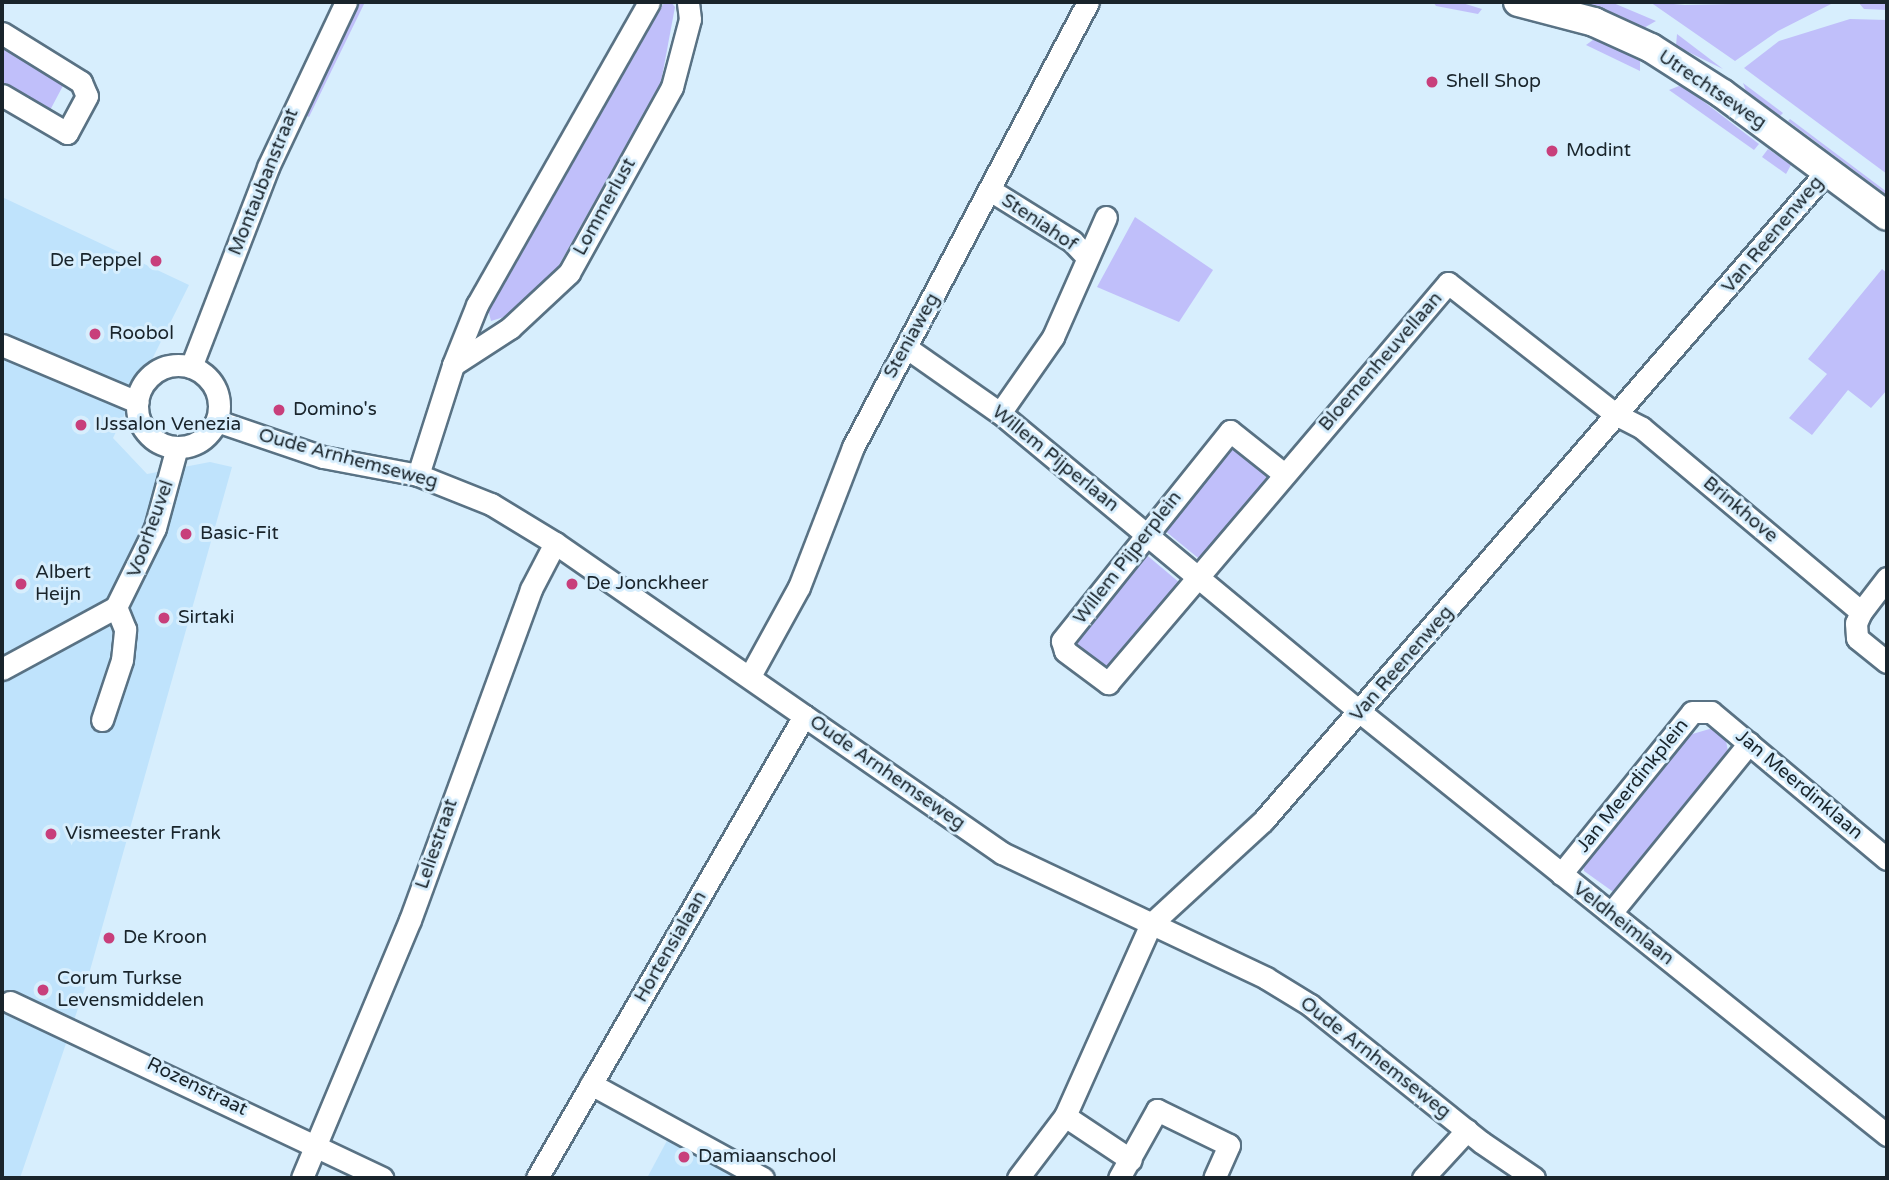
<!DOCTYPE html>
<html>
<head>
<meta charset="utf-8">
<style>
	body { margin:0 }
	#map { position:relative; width:1889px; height:1180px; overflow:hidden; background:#d7eefd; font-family:"Varela Round",sans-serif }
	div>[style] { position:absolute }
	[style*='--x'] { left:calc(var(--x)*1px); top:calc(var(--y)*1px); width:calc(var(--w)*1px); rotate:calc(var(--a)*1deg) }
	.built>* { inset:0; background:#bfe3fc }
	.green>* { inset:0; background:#c0bffa }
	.roads { filter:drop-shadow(2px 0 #597284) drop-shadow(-2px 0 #597284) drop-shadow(0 2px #597284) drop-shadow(0 -2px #597284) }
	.street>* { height:21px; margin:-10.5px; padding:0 10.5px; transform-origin:10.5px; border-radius:10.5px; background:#fff }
	.street>.ring { margin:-10.5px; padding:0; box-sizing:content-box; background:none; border:21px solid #fff; border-radius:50% }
	.secondary>* { height:28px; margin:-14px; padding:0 14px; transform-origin:14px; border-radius:14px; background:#fff }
	.dots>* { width:19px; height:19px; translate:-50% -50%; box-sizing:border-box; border:4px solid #d7eefd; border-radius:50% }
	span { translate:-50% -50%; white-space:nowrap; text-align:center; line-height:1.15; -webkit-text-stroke:6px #d7eefd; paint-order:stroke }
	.poi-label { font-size:19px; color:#19242b }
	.left { translate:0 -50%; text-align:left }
	.right { translate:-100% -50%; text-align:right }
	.street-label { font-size:19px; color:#19242b }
	.frame { position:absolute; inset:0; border:4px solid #19242b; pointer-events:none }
</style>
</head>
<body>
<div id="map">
	<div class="built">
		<div style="clip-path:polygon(2px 197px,189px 285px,113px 438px,147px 474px,210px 462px,232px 467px,85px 988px,20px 1178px,2px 1178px)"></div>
		<div style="clip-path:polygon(670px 1135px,748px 1178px,647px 1178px)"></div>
	</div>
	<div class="green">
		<div style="clip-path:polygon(357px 2px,365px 2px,309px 117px,303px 114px)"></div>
		<div style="clip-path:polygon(671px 2px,675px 7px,661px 82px,558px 267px,504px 317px,491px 321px,488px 309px,538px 209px,664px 3px)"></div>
		<div style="clip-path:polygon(1433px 2px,1459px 2px,1482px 9px,1478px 14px,1436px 6px)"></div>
		<div style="clip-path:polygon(1567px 2px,1611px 2px,1656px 21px,1642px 29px)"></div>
		<div style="clip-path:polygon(1650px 2px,1685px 5px,1835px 2px,1778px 31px,1735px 61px)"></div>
		<div style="clip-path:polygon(1858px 2px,1887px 2px,1887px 10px,1864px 9px)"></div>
		<div style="clip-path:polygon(1850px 19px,1887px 20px,1887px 174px,1744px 68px,1779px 41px)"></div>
		<div style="clip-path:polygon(1677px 34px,1723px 69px,1676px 46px)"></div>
		<div style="clip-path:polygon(1597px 37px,1640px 58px,1640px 71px,1586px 45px)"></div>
		<div style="clip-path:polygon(2px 41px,66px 80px,47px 116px,2px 90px)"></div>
		<div style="clip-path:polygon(1743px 83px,1783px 113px,1780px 116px,1746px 91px)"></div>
		<div style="clip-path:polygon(1679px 86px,1686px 88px,1759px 144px,1754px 150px,1669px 90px)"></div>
		<div style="clip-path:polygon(1790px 119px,1887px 192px,1887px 195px,1788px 121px)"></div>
		<div style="clip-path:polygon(1768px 149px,1791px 165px,1786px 174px,1762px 157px)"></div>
		<div style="clip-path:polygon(1135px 217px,1213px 270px,1179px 322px,1097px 287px)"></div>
		<div style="clip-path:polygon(1882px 269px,1887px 273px,1887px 390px,1871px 408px,1848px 390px,1812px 435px,1789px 418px,1827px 374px,1808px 359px)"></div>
		<div style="clip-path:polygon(1236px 447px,1263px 465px,1270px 481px,1203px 562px,1164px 530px,1227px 449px)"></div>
		<div style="clip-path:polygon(1143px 552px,1180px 583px,1112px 667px,1104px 669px,1073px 646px,1074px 637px)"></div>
		<div style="clip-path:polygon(1713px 728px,1726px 741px,1729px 756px,1619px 896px,1584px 871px,1583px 863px,1689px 735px)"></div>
	</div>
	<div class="roads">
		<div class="street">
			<div style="--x:2;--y:33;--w:93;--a:31.8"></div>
			<div style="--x:81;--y:82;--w:15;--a:67"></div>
			<div style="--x:87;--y:96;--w:42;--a:118.4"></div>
			<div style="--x:67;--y:133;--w:75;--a:-149.7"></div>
			<div style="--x:990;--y:190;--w:97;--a:31.9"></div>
			<div style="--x:1072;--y:241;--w:22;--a:47"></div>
			<div style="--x:2;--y:345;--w:147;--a:22.9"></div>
			<div style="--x:907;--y:348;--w:113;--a:35"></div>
			<div style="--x:1000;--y:413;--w:468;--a:39.7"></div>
			<div style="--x:1360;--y:712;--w:676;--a:38.75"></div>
			<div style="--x:453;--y:365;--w:68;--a:-33"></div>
			<div style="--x:510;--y:328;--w:81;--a:-43"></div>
			<div style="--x:569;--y:273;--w:213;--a:-61"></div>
			<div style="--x:672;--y:87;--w:70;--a:-75.2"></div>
			<div style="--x:690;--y:19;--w:17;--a:-97"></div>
			<div class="ring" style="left:137px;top:365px;width:61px;height:61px"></div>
			<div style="--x:191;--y:367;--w:214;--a:-68.9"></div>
			<div style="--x:268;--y:167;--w:183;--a:-64.7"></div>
			<div style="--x:1000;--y:413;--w:93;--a:-55.1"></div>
			<div style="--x:1053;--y:337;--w:131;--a:-66.2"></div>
			<div style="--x:217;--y:421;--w:112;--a:18.8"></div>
			<div style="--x:323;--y:457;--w:97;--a:10.7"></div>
			<div style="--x:418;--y:475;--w:79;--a:21.7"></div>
			<div style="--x:491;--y:504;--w:75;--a:31.4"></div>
			<div style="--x:555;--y:543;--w:544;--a:34.74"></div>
			<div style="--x:1002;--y:853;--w:292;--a:25.3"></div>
			<div style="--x:1266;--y:978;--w:52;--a:31.5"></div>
			<div style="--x:1310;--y:1005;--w:219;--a:38.7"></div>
			<div style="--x:1481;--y:1142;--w:64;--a:34.2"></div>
			<div style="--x:1284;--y:474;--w:69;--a:-141.5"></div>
			<div style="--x:1230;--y:431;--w:269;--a:128.7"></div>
			<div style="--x:1062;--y:641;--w:10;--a:73"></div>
			<div style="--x:1065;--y:651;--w:54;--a:36.7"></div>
			<div style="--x:1108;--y:683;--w:525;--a:-49.64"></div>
			<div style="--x:1448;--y:283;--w:212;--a:38.1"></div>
			<div style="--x:1615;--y:414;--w:30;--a:27"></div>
			<div style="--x:1642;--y:428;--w:286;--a:40"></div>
			<div style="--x:1861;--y:612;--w:12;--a:114"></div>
			<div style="--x:1856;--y:623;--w:15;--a:86"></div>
			<div style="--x:1857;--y:638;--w:38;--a:39"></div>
			<div style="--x:418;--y:475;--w:115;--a:-72.3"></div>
			<div style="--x:453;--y:365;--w:65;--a:-68.2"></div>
			<div style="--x:477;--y:305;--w:348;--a:-60.4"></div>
			<div style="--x:1861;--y:612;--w:43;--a:-52.6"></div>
			<div style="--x:2;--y:669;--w:130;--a:-28.5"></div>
			<div style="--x:116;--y:607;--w:88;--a:-63.7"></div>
			<div style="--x:155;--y:528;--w:84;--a:-74.8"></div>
			<div style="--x:750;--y:676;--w:102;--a:-61.2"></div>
			<div style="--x:799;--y:587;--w:150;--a:-68.9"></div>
			<div style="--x:853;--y:447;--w:503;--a:-62.16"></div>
			<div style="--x:102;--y:720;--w:63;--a:-71.6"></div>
			<div style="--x:122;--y:660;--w:31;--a:-84"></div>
			<div style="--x:125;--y:629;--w:24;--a:-112"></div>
			<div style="--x:1561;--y:874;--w:208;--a:-51"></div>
			<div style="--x:1692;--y:712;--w:19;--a:0"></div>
			<div style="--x:1711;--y:712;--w:229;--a:39.9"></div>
			<div style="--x:1611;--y:913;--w:219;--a:-50.9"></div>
			<div style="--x:10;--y:1002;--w:412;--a:25.3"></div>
			<div style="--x:591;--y:1084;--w:196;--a:28.7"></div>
			<div style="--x:1065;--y:1116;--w:79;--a:33.7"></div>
			<div style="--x:302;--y:1178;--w:280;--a:-67.3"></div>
			<div style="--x:410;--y:920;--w:352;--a:-69.9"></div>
			<div style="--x:531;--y:589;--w:52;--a:-62.4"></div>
			<div style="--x:537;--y:1178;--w:534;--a:-59.98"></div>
			<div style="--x:1018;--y:1178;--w:78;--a:-52.8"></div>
			<div style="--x:1065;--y:1116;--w:210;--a:-65.9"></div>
			<div style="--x:1151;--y:924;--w:152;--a:-42.6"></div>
			<div style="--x:1263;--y:821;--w:861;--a:-49.05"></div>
			<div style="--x:1119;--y:1178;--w:78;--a:-60.8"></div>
			<div style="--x:1157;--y:1110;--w:80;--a:25.9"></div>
			<div style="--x:1229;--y:1145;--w:36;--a:114"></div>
			<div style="--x:1423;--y:1178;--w:65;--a:-47.5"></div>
		</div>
		<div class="secondary">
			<div style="--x:1518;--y:2;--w:79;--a:14.7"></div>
			<div style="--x:1594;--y:22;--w:63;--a:24.5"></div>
			<div style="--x:1651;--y:48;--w:85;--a:32.6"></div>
			<div style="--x:1723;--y:94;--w:204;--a:36.6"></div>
		</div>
	</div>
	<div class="dots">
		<div style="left:1432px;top:82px;background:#c83f7b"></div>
		<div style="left:1552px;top:151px;background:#c83f7b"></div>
		<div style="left:156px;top:261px;background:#c83f7b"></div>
		<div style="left:95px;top:334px;background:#c83f7b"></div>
		<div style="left:279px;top:410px;background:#c83f7b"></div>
		<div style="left:81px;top:425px;background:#c83f7b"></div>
		<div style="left:186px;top:534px;background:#c83f7b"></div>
		<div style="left:21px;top:584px;background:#c83f7b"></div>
		<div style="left:572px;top:584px;background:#c83f7b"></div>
		<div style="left:164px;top:618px;background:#c83f7b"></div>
		<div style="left:51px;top:834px;background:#c83f7b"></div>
		<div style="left:109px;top:938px;background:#c83f7b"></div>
		<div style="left:43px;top:990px;background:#c83f7b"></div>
		<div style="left:684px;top:1157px;background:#c83f7b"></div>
	</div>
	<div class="poi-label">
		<span class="left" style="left:1446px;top:82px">Shell Shop</span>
		<span class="left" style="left:1566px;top:151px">Modint</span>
		<span class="right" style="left:142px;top:261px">De Peppel</span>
		<span class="left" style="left:109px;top:334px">Roobol</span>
		<span class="left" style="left:293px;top:410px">Domino's</span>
		<span class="left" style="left:95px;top:425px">IJssalon Venezia</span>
		<span class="left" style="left:200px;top:534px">Basic-Fit</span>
		<span class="left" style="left:35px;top:584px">Albert<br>Heijn</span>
		<span class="left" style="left:586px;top:584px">De Jonckheer</span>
		<span class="left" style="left:178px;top:618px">Sirtaki</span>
		<span class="left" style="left:65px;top:834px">Vismeester Frank</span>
		<span class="left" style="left:123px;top:938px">De Kroon</span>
		<span class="left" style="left:57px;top:990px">Corum Turkse<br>Levensmiddelen</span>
		<span class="left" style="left:698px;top:1157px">Damiaanschool</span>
	</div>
	<div class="street-label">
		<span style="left:1712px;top:90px;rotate:34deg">Utrechtseweg</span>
		<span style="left:264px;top:182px;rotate:-68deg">Montaubanstraat</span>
		<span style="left:605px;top:207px;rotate:-61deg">Lommerlust</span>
		<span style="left:1039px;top:223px;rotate:34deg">Steniahof</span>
		<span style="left:1773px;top:235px;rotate:-50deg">Van Reenenweg</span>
		<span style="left:912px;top:336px;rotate:-61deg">Steniaweg</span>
		<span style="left:1381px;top:362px;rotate:-49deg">Bloemenheuvellaan</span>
		<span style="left:348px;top:459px;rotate:15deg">Oude Arnhemseweg</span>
		<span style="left:1055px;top:459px;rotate:39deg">Willem Pijperlaan</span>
		<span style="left:1740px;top:510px;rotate:40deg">Brinkhove</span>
		<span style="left:151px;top:529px;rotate:-70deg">Voorheuvel</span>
		<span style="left:1128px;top:558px;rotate:-52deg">Willem Pijperplein</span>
		<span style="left:1402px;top:664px;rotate:-49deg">Van Reenenweg</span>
		<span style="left:887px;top:773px;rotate:35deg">Oude Arnhemseweg</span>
		<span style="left:1799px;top:785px;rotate:40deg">Jan Meerdinklaan</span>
		<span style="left:1633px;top:786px;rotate:-51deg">Jan Meerdinkplein</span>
		<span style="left:437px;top:844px;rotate:-71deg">Leliestraat</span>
		<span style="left:1623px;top:924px;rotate:38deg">Veldheimlaan</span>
		<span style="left:671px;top:947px;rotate:-60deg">Hortensialaan</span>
		<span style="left:1375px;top:1058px;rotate:38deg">Oude Arnhemseweg</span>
		<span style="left:197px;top:1087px;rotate:26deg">Rozenstraat</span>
	</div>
	<div class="frame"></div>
</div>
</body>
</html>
